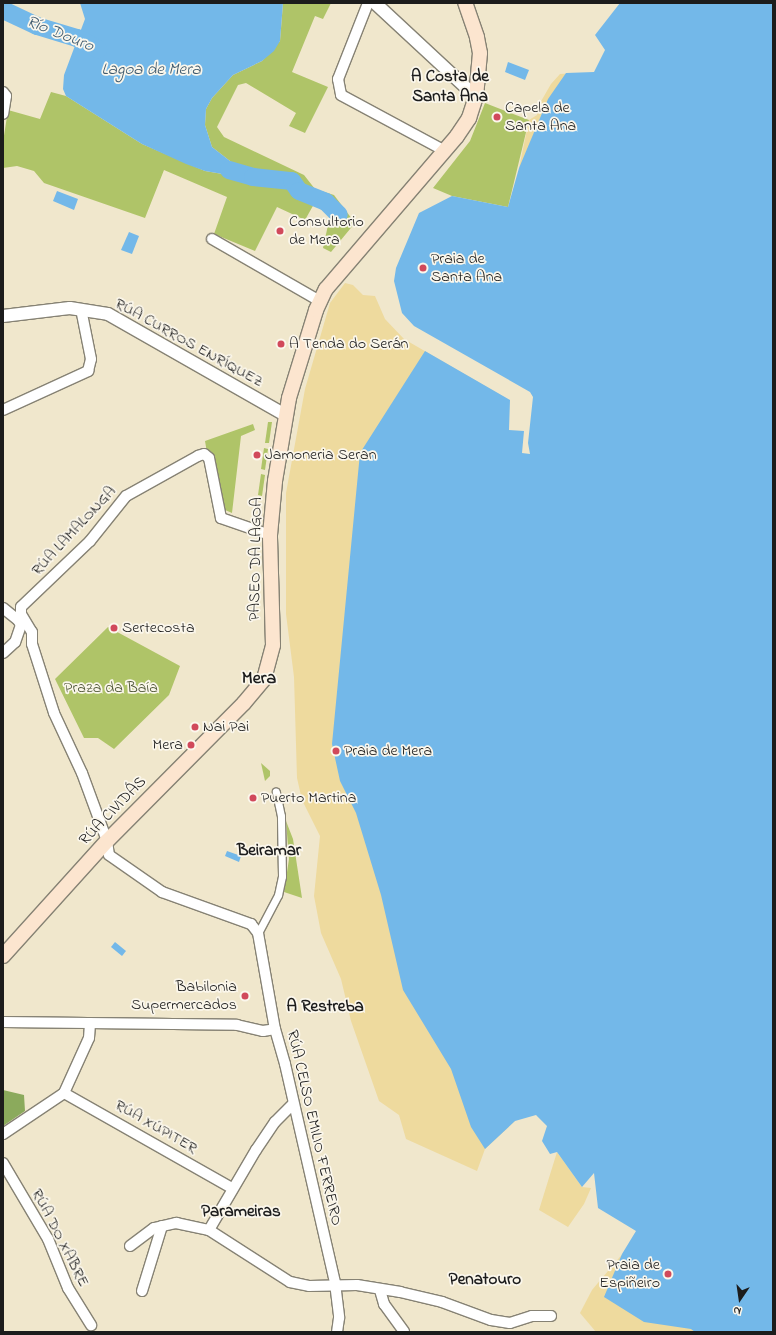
<!DOCTYPE html>
<html>
<head>
<meta charset="utf-8">
<style>
	body { margin:0 }
	#map { position:relative; width:776px; height:1335px; overflow:hidden; background:#f0e7cc; font-family:"Indie Flower",sans-serif }
	div>[style] { position:absolute }
	[style*='--x'] { left:calc(var(--x)*1px); top:calc(var(--y)*1px); width:calc(var(--w)*1px); rotate:calc(var(--a)*1deg) }
	.green>* { inset:0; background:#afc468 }
	.forest>* { inset:0; background:#8baa5c }
	.sand>* { inset:0; background:#eeda9e }
	.water>* { inset:0; background:#73b8e9 }
	.river>* { height:18px; margin:-9px; padding:0 9px; transform-origin:9px; border-radius:9px; background:#73b8e9 }
	.roads { filter:drop-shadow(1px 0 #868274) drop-shadow(-1px 0 #868274) drop-shadow(0 1px #868274) drop-shadow(0 -1px #868274) }
	.pedestrian>* { height:7px; margin:-3.5px; padding:0 3.5px; transform-origin:3.5px; border-radius:3.5px; background:#fff }
	.minor>* { height:10px; margin:-5px; padding:0 5px; transform-origin:5px; border-radius:5px; background:#fff }
	.tertiary>* { height:12px; margin:-6px; padding:0 6px; transform-origin:6px; border-radius:6px; background:#fff }
	.secondary>* { height:14px; margin:-7px; padding:0 7px; transform-origin:7px; border-radius:7px; background:#fce5cf }
	.dots>* { width:11px; height:11px; translate:-50% -50%; box-sizing:border-box; border:2px solid #fbf7ec; border-radius:50% }
	span { translate:-50% -50%; white-space:nowrap; text-align:center; line-height:1.15; -webkit-text-stroke:3.5px #fbf7ec; paint-order:stroke }
	.poi-label { font-size:16px; color:#1c1c1c }
	.left { translate:0 -50%; text-align:left }
	.right { translate:-100% -50%; text-align:right }
	.street-label { font-size:16px; color:#1c1c1c }
	.park-label { font-size:16px; color:#4f5737 }
	.water-label { font-size:17px; color:#3f5a6e; font-style:italic }
	.neighbourhood-label { font-size:17px; color:#1c1c1c; font-weight:700 }
	.quarter-label { font-size:18px; color:#1c1c1c; font-weight:700 }
	.frame { position:absolute; inset:0; border:4px solid #1c1c1c; pointer-events:none }
	.north { position:absolute; left:720px; top:1279px; width:40px; height:40px; -webkit-text-stroke:3px #fbf7ec; paint-order:stroke; rotate:193deg; font-size:11px; font-weight:700; line-height:16px; text-align:center; color:#1c1c1c }
	.north::after { content:''; display:block; margin:auto; width:14px; height:18px; background:#1c1c1c; clip-path:polygon(50% 0,100% 100%,50% 72%,0 100%) }
</style>
</head>
<body>
<div id="map">
	<div class="green">
		<div style="clip-path:polygon(283px 3px,331px 3px,323px 19px,315px 16px,292px 72px,328px 87px,305px 133px,289px 126px,296px 113px,246px 83px,238px 85px,217px 127px,224px 137px,304px 175px,315px 189px,334px 195px,355px 223px,331px 252px,323px 248px,330px 216px,314px 204px,305px 220px,277px 207px,255px 251px,214px 234px,227px 197px,164px 170px,145px 218px,44px 183px,34px 171px,17px 166px,3px 168px,3px 142px,8px 110px,40px 119px,51px 92px,66px 96px,142px 144px,205px 171px,252px 179px,253px 174px,239px 168px,212px 147px,205px 125px,206px 109px,212px 98px,233px 75px,262px 61px,280px 41px)"></div>
		<div style="clip-path:polygon(485px 103px,529px 120px,508px 207px,452px 196px,433px 188px,470px 141px)"></div>
		<div style="clip-path:polygon(268px 422px,272px 422px,269px 443px,265px 443px)"></div>
		<div style="clip-path:polygon(253px 424px,255px 430px,241px 436px,232px 513px,216px 506px,205px 441px)"></div>
		<div style="clip-path:polygon(264px 448px,268px 449px,265px 470px,261px 469px)"></div>
		<div style="clip-path:polygon(261px 474px,265px 475px,262px 496px,258px 495px)"></div>
		<div style="clip-path:polygon(108px 627px,180px 666px,169px 695px,114px 749px,98px 738px,84px 738px,55px 679px)"></div>
		<div style="clip-path:polygon(261px 763px,270px 771px,270px 776px,265px 781px)"></div>
		<div style="clip-path:polygon(286px 821px,293px 839px,302px 898px,284px 892px,289px 859px)"></div>
	</div>
	<div class="forest">
		<div style="clip-path:polygon(3px 1090px,24px 1095px,25px 1111px,3px 1126px)"></div>
	</div>
	<div class="sand">
		<div style="clip-path:polygon(576px 73px,519px 168px,529px 120px,537px 115px,540px 103px,551px 84px,560px 74px)"></div>
		<div style="clip-path:polygon(345px 283px,353px 285px,363px 295px,375px 296px,385px 319px,404px 339px,504px 397px,515px 1121px,485px 1149px,477px 1171px,406px 1139px,399px 1115px,379px 1101px,351px 1021px,341px 979px,321px 933px,314px 896px,320px 836px,302px 800px,297px 778px,294px 677px,286px 614px,286px 493px,305px 389px,330px 303px)"></div>
		<div style="clip-path:polygon(557px 1152px,582px 1187px,591px 1188px,584px 1204px,568px 1227px,539px 1210px)"></div>
		<div style="clip-path:polygon(624px 1252px,773px 1332px,596px 1332px,580px 1313px,592px 1290px)"></div>
	</div>
	<div class="water">
		<div style="clip-path:polygon(80px 3px,283px 3px,280px 41px,274px 51px,262px 61px,233px 75px,212px 98px,206px 109px,205px 125px,212px 147px,239px 168px,253px 174px,252px 179px,205px 171px,186px 164px,142px 144px,66px 96px,63px 89px,64px 75px,85px 19px)"></div>
		<div style="clip-path:polygon(620px 3px,773px 3px,773px 1332px,695px 1332px,691px 1329px,644px 1322px,604px 1297px,622px 1254px,636px 1231px,598px 1208px,594px 1173px,582px 1187px,557px 1152px,550px 1154px,542px 1141px,547px 1126px,536px 1115px,515px 1121px,485px 1149px,471px 1127px,451px 1069px,403px 990px,381px 895px,356px 813px,340px 781px,332px 744px,360px 453px,425px 351px,510px 400px,509px 430px,524px 431px,522px 453px,530px 454px,528px 443px,533px 397px,530px 392px,414px 326px,402px 313px,394px 281px,396px 268px,419px 213px,452px 196px,508px 207px,519px 168px,548px 99px,566px 73px,594px 72px,605px 50px,595px 35px)"></div>
		<div style="clip-path:polygon(508px 62px,529px 70px,525px 80px,505px 72px)"></div>
		<div style="clip-path:polygon(57px 191px,78px 199px,74px 210px,53px 201px)"></div>
		<div style="clip-path:polygon(129px 232px,139px 236px,132px 254px,121px 250px)"></div>
		<div style="clip-path:polygon(227px 851px,241px 856px,239px 862px,225px 856px)"></div>
		<div style="clip-path:polygon(115px 942px,126px 951px,122px 956px,111px 947px)"></div>
	</div>
	<div class="river">
		<div style="--x:3;--y:10;--w:38;--a:25"></div>
		<div style="--x:37;--y:26;--w:42;--a:16.7"></div>
		<div style="--x:77;--y:38;--w:24;--a:28"></div>
		<div style="--x:229;--y:170;--w:25;--a:16"></div>
		<div style="--x:253;--y:177;--w:39;--a:6"></div>
		<div style="--x:292;--y:181;--w:12;--a:55"></div>
		<div style="--x:299;--y:191;--w:29;--a:22"></div>
		<div style="--x:326;--y:202;--w:18;--a:45"></div>
	</div>
	<div class="roads">
		<div class="pedestrian">
			<div style="--x:258;--y:933;--w:43;--a:-62.2"></div>
			<div style="--x:278;--y:895;--w:19;--a:-78"></div>
			<div style="--x:282;--y:876;--w:60;--a:-91"></div>
			<div style="--x:281;--y:816;--w:25;--a:-102"></div>
		</div>
		<div class="minor">
			<div style="--x:368;--y:3;--w:82;--a:111.5"></div>
			<div style="--x:338;--y:79;--w:16;--a:79"></div>
			<div style="--x:341;--y:95;--w:118;--a:28.3"></div>
			<div style="--x:3;--y:92;--w:5;--a:53"></div>
			<div style="--x:6;--y:96;--w:18;--a:99"></div>
			<div style="--x:212;--y:239;--w:125;--a:29.9"></div>
			<div style="--x:3;--y:410;--w:94;--a:-24.6"></div>
			<div style="--x:88;--y:371;--w:12;--a:-76"></div>
			<div style="--x:91;--y:359;--w:51;--a:-101.3"></div>
			<div style="--x:270;--y:535;--w:52;--a:-160.9"></div>
			<div style="--x:221;--y:518;--w:61;--a:-101.3"></div>
			<div style="--x:209;--y:458;--w:6;--a:-141"></div>
			<div style="--x:204;--y:454;--w:6;--a:162"></div>
			<div style="--x:198;--y:456;--w:82;--a:150.9"></div>
			<div style="--x:126;--y:496;--w:58;--a:128.7"></div>
			<div style="--x:90;--y:541;--w:95;--a:136.3"></div>
			<div style="--x:21;--y:607;--w:7;--a:90"></div>
			<div style="--x:21;--y:614;--w:21;--a:59"></div>
			<div style="--x:32;--y:632;--w:12;--a:90"></div>
			<div style="--x:32;--y:644;--w:72;--a:72.3"></div>
			<div style="--x:54;--y:713;--w:66;--a:65"></div>
			<div style="--x:82;--y:773;--w:72;--a:69.8"></div>
			<div style="--x:107;--y:841;--w:14;--a:82"></div>
			<div style="--x:109;--y:855;--w:65;--a:34.9"></div>
			<div style="--x:162;--y:892;--w:95;--a:19.8"></div>
			<div style="--x:251;--y:924;--w:11;--a:52"></div>
			<div style="--x:258;--y:933;--w:97;--a:80"></div>
			<div style="--x:275;--y:1029;--w:36;--a:74"></div>
			<div style="--x:285;--y:1064;--w:225;--a:77.1"></div>
			<div style="--x:335;--y:1283;--w:35;--a:83"></div>
			<div style="--x:339;--y:1318;--w:14;--a:98"></div>
			<div style="--x:3;--y:608;--w:19;--a:39"></div>
			<div style="--x:18;--y:620;--w:6;--a:59"></div>
			<div style="--x:21;--y:625;--w:18;--a:109"></div>
			<div style="--x:15;--y:642;--w:16;--a:137"></div>
			<div style="--x:3;--y:1022;--w:234;--a:0.7"></div>
			<div style="--x:237;--y:1025;--w:27;--a:13"></div>
			<div style="--x:263;--y:1031;--w:12;--a:-9"></div>
			<div style="--x:64;--y:1093;--w:193;--a:29.5"></div>
			<div style="--x:3;--y:1134;--w:73;--a:-33.9"></div>
			<div style="--x:64;--y:1093;--w:60;--a:-65.6"></div>
			<div style="--x:89;--y:1038;--w:15;--a:-86"></div>
			<div style="--x:3;--y:1163;--w:88;--a:59.4"></div>
			<div style="--x:48;--y:1239;--w:53;--a:67.8"></div>
			<div style="--x:68;--y:1288;--w:44;--a:58.1"></div>
			<div style="--x:209;--y:1230;--w:93;--a:-59.6"></div>
			<div style="--x:256;--y:1150;--w:34;--a:-56"></div>
			<div style="--x:275;--y:1122;--w:25;--a:-45"></div>
			<div style="--x:130;--y:1246;--w:30;--a:-37"></div>
			<div style="--x:154;--y:1228;--w:23;--a:-13"></div>
			<div style="--x:176;--y:1223;--w:34;--a:12"></div>
			<div style="--x:209;--y:1230;--w:96;--a:32.7"></div>
			<div style="--x:290;--y:1282;--w:19;--a:12"></div>
			<div style="--x:309;--y:1286;--w:48;--a:-1.2"></div>
			<div style="--x:357;--y:1285;--w:44;--a:9.2"></div>
			<div style="--x:400;--y:1292;--w:43;--a:13.4"></div>
			<div style="--x:442;--y:1302;--w:52;--a:20.2"></div>
			<div style="--x:491;--y:1320;--w:19;--a:9"></div>
			<div style="--x:510;--y:1323;--w:23;--a:-18"></div>
			<div style="--x:532;--y:1316;--w:19;--a:0"></div>
			<div style="--x:380;--y:1290;--w:15;--a:74"></div>
			<div style="--x:384;--y:1304;--w:34;--a:54"></div>
			<div style="--x:142;--y:1291;--w:68;--a:-72.9"></div>
		</div>
		<div class="tertiary">
			<div style="--x:375;--y:3;--w:138;--a:42.9"></div>
			<div style="--x:3;--y:316;--w:67;--a:-6.8"></div>
			<div style="--x:70;--y:308;--w:38;--a:9"></div>
			<div style="--x:108;--y:314;--w:204;--a:29.7"></div>
		</div>
		<div class="secondary">
			<div style="--x:3;--y:956;--w:155;--a:-47.9"></div>
			<div style="--x:107;--y:841;--w:194;--a:-45.2"></div>
			<div style="--x:244;--y:703;--w:31;--a:-50"></div>
			<div style="--x:264;--y:679;--w:35;--a:-75"></div>
			<div style="--x:273;--y:645;--w:110;--a:-91.6"></div>
			<div style="--x:270;--y:535;--w:54;--a:-84.7"></div>
			<div style="--x:275;--y:481;--w:84;--a:-80.4"></div>
			<div style="--x:289;--y:398;--w:92;--a:-72.9"></div>
			<div style="--x:316;--y:310;--w:23;--a:-65"></div>
			<div style="--x:326;--y:289;--w:201;--a:-49.4"></div>
			<div style="--x:457;--y:136;--w:22;--a:-56"></div>
			<div style="--x:469;--y:118;--w:22;--a:-72"></div>
			<div style="--x:476;--y:97;--w:44;--a:-84.8"></div>
			<div style="--x:480;--y:53;--w:16;--a:-101"></div>
			<div style="--x:477;--y:37;--w:36;--a:-109"></div>
		</div>
	</div>
	<div class="dots">
		<div style="left:497px;top:117px;background:#d1495b"></div>
		<div style="left:280px;top:231px;background:#d1495b"></div>
		<div style="left:423px;top:268px;background:#d1495b"></div>
		<div style="left:281px;top:344px;background:#d1495b"></div>
		<div style="left:257px;top:455px;background:#d1495b"></div>
		<div style="left:114px;top:628px;background:#d1495b"></div>
		<div style="left:195px;top:727px;background:#d1495b"></div>
		<div style="left:191px;top:745px;background:#d1495b"></div>
		<div style="left:336px;top:751px;background:#d1495b"></div>
		<div style="left:253px;top:798px;background:#d1495b"></div>
		<div style="left:245px;top:996px;background:#d1495b"></div>
		<div style="left:668px;top:1274px;background:#d1495b"></div>
	</div>
	<div class="poi-label">
		<span class="left" style="left:505px;top:117px">Capela de<br>Santa Ana</span>
		<span class="left" style="left:289px;top:231px">Consultorio<br>de Mera</span>
		<span class="left" style="left:431px;top:268px">Praia de<br>Santa Ana</span>
		<span class="left" style="left:289px;top:344px">A Tenda do Serán</span>
		<span class="left" style="left:265px;top:455px">Jamoneria Seran</span>
		<span class="left" style="left:122px;top:628px">Sertecosta</span>
		<span class="left" style="left:203px;top:727px">Nai Pai</span>
		<span class="right" style="left:183px;top:745px">Mera</span>
		<span class="left" style="left:344px;top:751px">Praia de Mera</span>
		<span class="left" style="left:261px;top:798px">Puerto Martina</span>
		<span class="right" style="left:237px;top:996px">Babilonia<br>Supermercados</span>
		<span class="right" style="left:660px;top:1274px">Praia de<br>Espiñeiro</span>
	</div>
	<div class="street-label">
		<span style="left:189px;top:343px;rotate:29deg">RÚA CURROS ENRÍQUEZ</span>
		<span style="left:74px;top:531px;rotate:-47deg">RÚA LAMALONGA</span>
		<span style="left:256px;top:559px;rotate:-89deg">PASEO DA LAGOA</span>
		<span style="left:113px;top:811px;rotate:-46deg">RÚA CIVIDÁS</span>
		<span style="left:156px;top:1127px;rotate:30deg">RÚA XÚPITER</span>
		<span style="left:314px;top:1128px;rotate:77deg">RÚA CELSO EMILIO FERREIRO</span>
		<span style="left:60px;top:1238px;rotate:63deg">RÚA DO XABRE</span>
	</div>
	<div class="park-label">
		<span style="left:111px;top:688px">Praza da Baía</span>
	</div>
	<div class="water-label">
		<span style="left:60px;top:34px;rotate:22deg">Río Douro</span>
		<span style="left:151px;top:70px">Lagoa de Mera</span>
	</div>
	<div class="neighbourhood-label">
		<span style="left:450px;top:87px">A Costa de<br>Santa Ana</span>
		<span style="left:269px;top:851px">Beiramar</span>
		<span style="left:325px;top:1007px">A Restreba</span>
		<span style="left:241px;top:1212px">Parameiras</span>
		<span style="left:485px;top:1280px">Penatouro</span>
	</div>
	<div class="quarter-label">
		<span style="left:259px;top:679px">Mera</span>
	</div>
	<div class="frame"></div>
	<div class="north">N</div>
</div>
</body>
</html>
